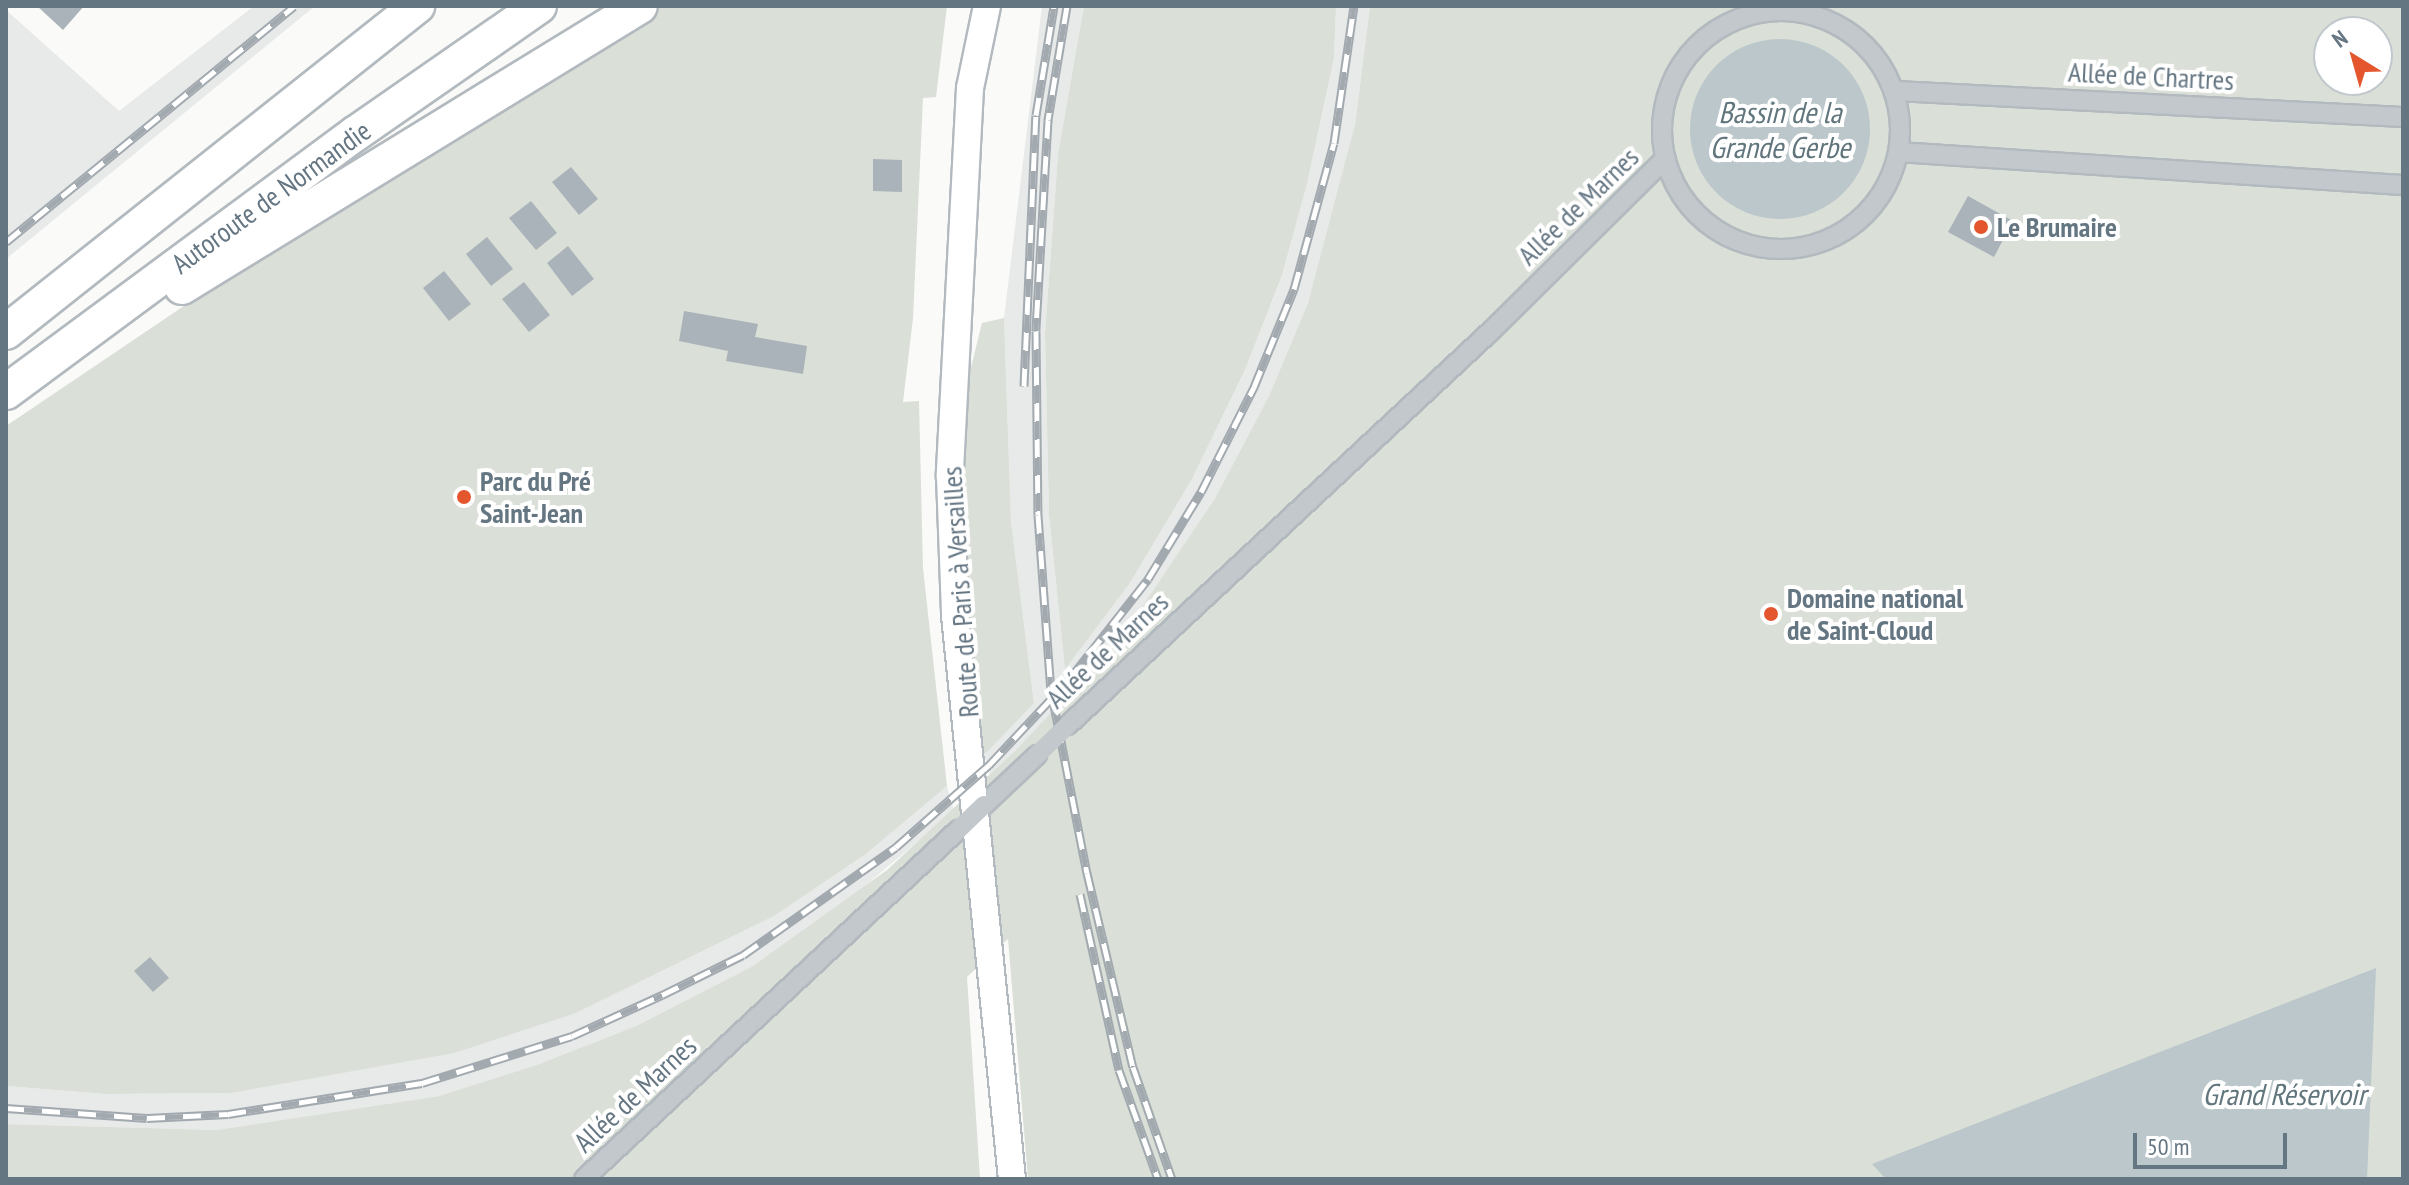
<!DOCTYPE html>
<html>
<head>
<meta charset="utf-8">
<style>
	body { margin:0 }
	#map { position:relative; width:2409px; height:1185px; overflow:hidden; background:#fafaf8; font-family:"PT Sans Narrow",sans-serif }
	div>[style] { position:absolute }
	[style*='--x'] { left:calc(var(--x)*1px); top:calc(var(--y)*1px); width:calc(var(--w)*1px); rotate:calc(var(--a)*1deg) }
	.built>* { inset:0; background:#e8e9e9 }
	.green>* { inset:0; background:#dadfd7 }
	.water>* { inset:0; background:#bbc7cb }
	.round { border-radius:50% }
	.building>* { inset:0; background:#aab3b9 }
	.roads { filter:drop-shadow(2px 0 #b3babf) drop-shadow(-2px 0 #b3babf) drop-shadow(0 2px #b3babf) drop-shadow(0 -2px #b3babf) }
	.street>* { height:18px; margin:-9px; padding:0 9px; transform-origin:9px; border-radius:9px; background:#c3c8cc }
	.street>.ring { margin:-9px; padding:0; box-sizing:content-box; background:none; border:18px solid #c3c8cc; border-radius:50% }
	.secondary>* { height:26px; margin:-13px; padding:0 13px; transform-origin:13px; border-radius:13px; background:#fff }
	.highway>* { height:34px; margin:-17px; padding:0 17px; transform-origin:17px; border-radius:17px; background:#fff }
	.rail>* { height:9px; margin-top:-4.5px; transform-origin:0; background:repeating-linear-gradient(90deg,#fff 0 18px,#a2aab0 0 36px); box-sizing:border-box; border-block:2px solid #a2aab0 }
	.street-bridge>* { height:18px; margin:-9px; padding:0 9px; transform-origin:9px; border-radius:9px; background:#c3c8cc }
	.dots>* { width:22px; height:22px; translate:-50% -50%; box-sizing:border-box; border:4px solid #fff; border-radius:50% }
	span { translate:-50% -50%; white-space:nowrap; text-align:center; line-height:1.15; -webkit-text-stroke:8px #fff; paint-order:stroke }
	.street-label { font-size:28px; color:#657683 }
	.poi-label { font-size:28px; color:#657683; font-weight:700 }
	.left { translate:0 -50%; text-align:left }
	.water-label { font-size:30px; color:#60757c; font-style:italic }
	.frame { position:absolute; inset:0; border:8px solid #657683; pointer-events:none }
	.north { position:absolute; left:2313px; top:16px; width:80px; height:80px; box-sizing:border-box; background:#fff; border:2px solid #c1c8cd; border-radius:50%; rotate:323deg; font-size:22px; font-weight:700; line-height:32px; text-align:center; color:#657683 }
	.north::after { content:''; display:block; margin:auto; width:28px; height:36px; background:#e4572e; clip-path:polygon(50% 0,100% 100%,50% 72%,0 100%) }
	.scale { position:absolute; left:2133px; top:1133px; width:154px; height:36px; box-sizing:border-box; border:4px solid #657683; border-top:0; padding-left:10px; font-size:24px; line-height:28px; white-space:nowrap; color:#657683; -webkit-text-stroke:6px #fff; paint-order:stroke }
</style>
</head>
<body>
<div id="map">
	<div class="built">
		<div style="clip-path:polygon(254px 6px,315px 6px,6px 259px,6px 10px,119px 111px)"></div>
		<div style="clip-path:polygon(1042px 6px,1084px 6px,1058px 154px,1045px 333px,1049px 515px,1065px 668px,1130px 583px,1192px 479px,1245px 370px,1282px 277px,1307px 184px,1334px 58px,1336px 6px,1370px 6px,1355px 125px,1335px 212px,1308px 303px,1269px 396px,1214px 500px,1158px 588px,1076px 689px,990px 776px,984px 755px,1034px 702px,1011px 521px,1004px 318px)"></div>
		<div style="clip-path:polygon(947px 786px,954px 811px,835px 911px,753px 966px,636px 1026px,539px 1064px,439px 1096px,217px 1130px,6px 1124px,6px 1086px,105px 1094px,231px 1093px,576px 1013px,774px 916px,866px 854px)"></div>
	</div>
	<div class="green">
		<div style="clip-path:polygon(662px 6px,947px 6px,936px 97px,923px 98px,913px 318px,903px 402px,919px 401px,923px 568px,947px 786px,866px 854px,774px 916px,576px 1013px,454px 1053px,231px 1093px,105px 1094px,6px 1086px,6px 426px,215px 285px)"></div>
		<div style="clip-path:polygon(1084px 6px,1336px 6px,1334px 58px,1307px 184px,1282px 276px,1245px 370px,1192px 479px,1130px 583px,1065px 669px,1049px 515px,1045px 333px,1058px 154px)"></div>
		<div style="clip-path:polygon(evenodd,1370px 6px,2403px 6px,2403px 1179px,1028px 1179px,1008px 939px,967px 977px,980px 1179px,6px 1179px,6px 1124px,217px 1130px,439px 1096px,539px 1064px,636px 1026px,753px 966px,887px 870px,1014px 752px,1120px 640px,1214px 500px,1269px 396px,1308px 303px,1355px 125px,1370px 6px,2329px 32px,2377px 32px,2377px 80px,2329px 80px,2329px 32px)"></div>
		<div style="clip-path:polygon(1004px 318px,1011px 521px,1034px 703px,984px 755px,963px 556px,964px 396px,982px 323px)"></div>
	</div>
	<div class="water">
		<div class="round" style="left:1690px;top:39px;width:180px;height:180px"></div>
		<div style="clip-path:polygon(2376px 968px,2367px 1179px,1886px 1179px,1872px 1164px)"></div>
	</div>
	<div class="building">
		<div style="clip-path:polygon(37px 6px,84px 6px,63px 30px)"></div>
		<div style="clip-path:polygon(873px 159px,902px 160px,902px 192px,873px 191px)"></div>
		<div style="clip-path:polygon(571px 167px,598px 199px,579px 215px,552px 182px)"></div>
		<div style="clip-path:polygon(1968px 196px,2013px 221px,1994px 257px,1948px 232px)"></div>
		<div style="clip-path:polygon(531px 201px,557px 233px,536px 250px,509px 218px)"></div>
		<div style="clip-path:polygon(487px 237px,513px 269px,491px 286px,466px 254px)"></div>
		<div style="clip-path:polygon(568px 246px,594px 279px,572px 296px,547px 263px)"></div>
		<div style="clip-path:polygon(444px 271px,471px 304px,449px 321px,423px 288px)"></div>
		<div style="clip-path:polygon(524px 282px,550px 315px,529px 332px,502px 299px)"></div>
		<div style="clip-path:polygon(684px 311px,758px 324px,755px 337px,807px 346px,803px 374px,726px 361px,728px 351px,679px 341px)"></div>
		<div style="clip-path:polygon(150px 957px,169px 978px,153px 992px,134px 971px)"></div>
	</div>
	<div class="roads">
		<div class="street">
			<div class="ring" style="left:1662px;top:11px;width:220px;height:220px"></div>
			<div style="--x:1896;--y:91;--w:508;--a:2.94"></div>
			<div style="--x:1898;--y:152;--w:506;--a:3.74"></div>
			<div style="--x:1068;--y:725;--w:578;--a:-42.97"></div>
			<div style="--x:1491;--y:331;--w:245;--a:-44.7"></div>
			<div style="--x:984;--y:805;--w:73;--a:-43.3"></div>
			<div style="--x:584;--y:1179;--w:512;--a:-43.02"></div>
		</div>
		<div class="secondary">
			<div style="--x:987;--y:6;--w:84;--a:101.7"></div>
			<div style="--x:970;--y:88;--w:389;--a:93"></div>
			<div style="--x:950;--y:476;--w:139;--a:87.9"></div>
			<div style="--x:955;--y:615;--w:567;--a:84.23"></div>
		</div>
		<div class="highway">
			<div style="--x:182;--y:287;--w:537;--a:-31.53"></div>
			<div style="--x:6;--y:332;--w:525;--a:-38.42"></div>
			<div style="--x:6;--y:392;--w:434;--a:-36.5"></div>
			<div style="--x:355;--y:134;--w:224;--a:-34.8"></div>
		</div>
	</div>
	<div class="rail">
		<div style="--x:1067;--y:6;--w:116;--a:99.5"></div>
		<div style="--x:1048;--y:120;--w:211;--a:93.3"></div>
		<div style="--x:1036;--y:331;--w:184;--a:89.4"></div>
		<div style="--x:1038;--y:515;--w:175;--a:85.8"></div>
		<div style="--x:1051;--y:690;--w:187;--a:78.9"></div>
		<div style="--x:1087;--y:873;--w:199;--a:76.7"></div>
		<div style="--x:1133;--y:1067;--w:119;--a:70.8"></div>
		<div style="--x:6;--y:242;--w:372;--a:-39.3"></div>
		<div style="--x:1024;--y:386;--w:271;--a:-87.5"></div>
		<div style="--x:1036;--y:115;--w:110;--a:-80.6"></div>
		<div style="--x:1080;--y:894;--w:180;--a:77.5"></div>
		<div style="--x:1119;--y:1070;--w:116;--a:70.3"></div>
		<div style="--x:6;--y:1108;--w:141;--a:4.1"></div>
		<div style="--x:147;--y:1118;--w:81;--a:-2.8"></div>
		<div style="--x:228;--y:1114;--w:196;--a:-9.1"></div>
		<div style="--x:422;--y:1083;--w:157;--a:-17.4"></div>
		<div style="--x:572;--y:1036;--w:99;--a:-24.5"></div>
		<div style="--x:662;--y:995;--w:90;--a:-26.3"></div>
		<div style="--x:743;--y:955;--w:187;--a:-35.2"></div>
		<div style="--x:896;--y:847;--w:124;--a:-41.4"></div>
		<div style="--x:989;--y:765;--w:114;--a:-46.8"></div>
		<div style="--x:1067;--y:682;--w:131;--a:-51.8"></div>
		<div style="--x:1148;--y:579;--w:102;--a:-58.7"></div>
		<div style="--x:1201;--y:492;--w:118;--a:-63.2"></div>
		<div style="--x:1254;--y:387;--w:106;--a:-67.8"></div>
		<div style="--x:1294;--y:289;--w:151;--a:-74.7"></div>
		<div style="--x:1334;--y:143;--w:138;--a:-81.7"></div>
	</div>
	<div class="street-bridge">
		<div style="--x:1037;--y:755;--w:43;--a:-44.1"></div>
		<div style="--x:958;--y:830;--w:36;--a:-44"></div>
	</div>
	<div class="dots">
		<div style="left:1981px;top:227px;background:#e4572e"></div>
		<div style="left:464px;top:497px;background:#e4572e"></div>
		<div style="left:1771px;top:614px;background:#e4572e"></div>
	</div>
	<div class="street-label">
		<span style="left:2151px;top:76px;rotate:3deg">Allée de Chartres</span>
		<span style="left:271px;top:197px;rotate:-36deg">Autoroute de Normandie</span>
		<span style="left:1578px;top:206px;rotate:-44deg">Allée de Marnes</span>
		<span style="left:960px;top:592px;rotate:-94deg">Route de Paris à Versailles</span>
		<span style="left:1107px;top:650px;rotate:-43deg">Allée de Marnes</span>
		<span style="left:635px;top:1094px;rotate:-43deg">Allée de Marnes</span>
	</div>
	<div class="poi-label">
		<span class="left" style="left:1997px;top:227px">Le Brumaire</span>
		<span class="left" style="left:480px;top:497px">Parc du Pré<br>Saint-Jean</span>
		<span class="left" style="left:1787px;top:614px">Domaine national<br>de Saint-Cloud</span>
	</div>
	<div class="water-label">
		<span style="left:1780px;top:129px">Bassin de la<br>Grande Gerbe</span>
		<span style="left:2284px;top:1094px">Grand Réservoir</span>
	</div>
	<div class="frame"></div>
	<div class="north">N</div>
	<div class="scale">50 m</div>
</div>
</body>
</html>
